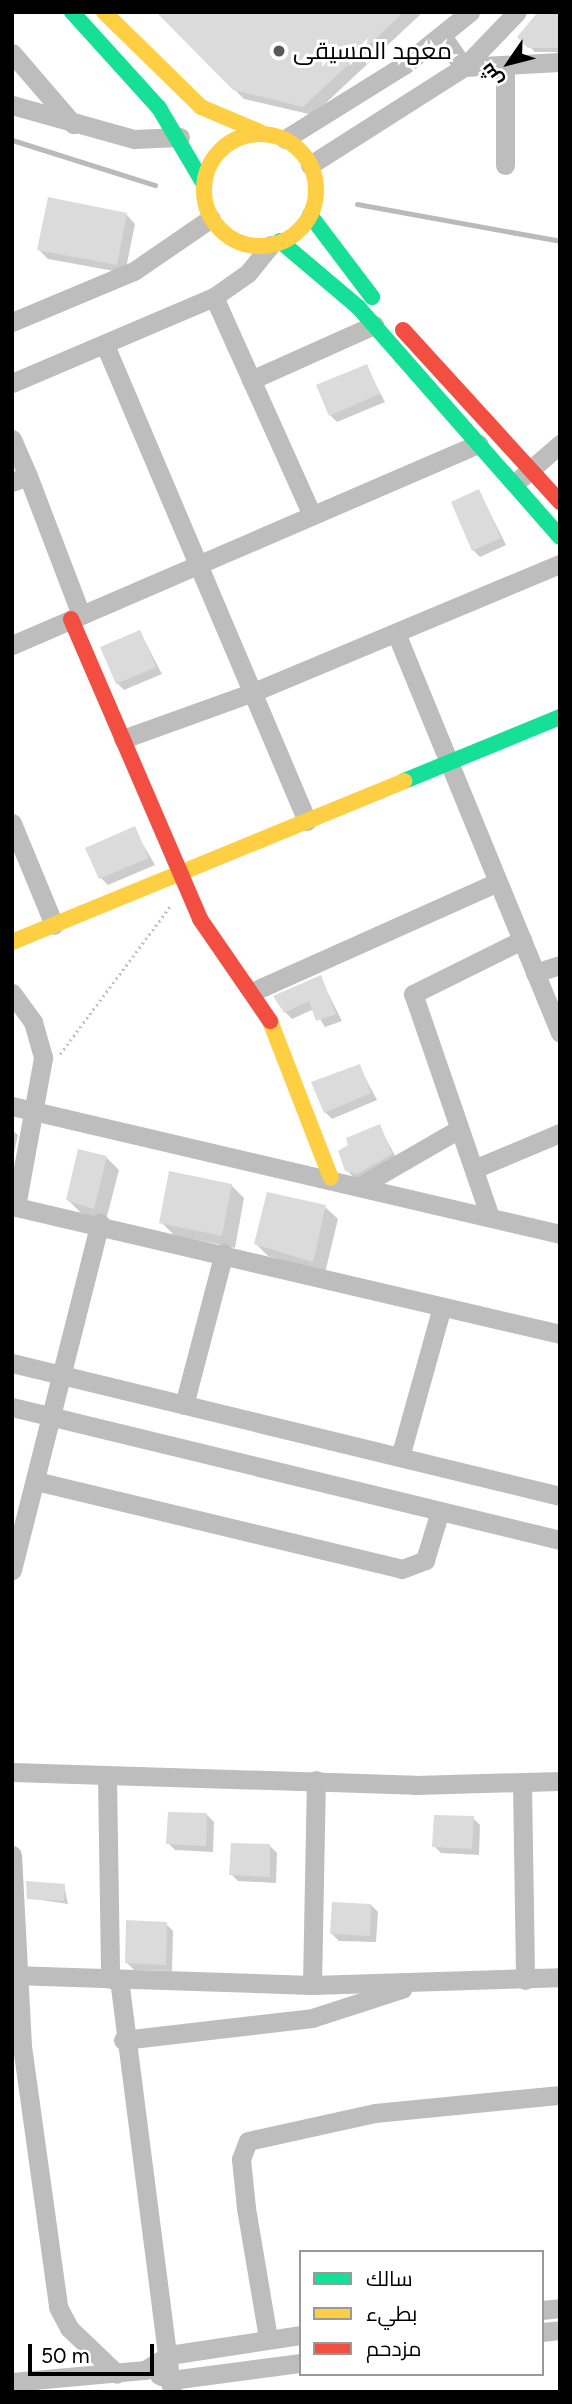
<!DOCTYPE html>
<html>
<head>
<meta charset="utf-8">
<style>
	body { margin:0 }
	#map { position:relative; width:572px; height:2404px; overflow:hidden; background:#fff; font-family:Figtree,Cairo,sans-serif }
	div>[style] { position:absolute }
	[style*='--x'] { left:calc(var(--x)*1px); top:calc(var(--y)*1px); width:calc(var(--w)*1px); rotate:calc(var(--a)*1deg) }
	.shadow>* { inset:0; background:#0003 }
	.stream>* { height:5px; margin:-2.5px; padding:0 2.5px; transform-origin:2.5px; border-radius:2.5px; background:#bababa }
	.building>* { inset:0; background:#dbdbdb }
	.path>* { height:2.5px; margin-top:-1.25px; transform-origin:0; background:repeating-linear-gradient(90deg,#c2c2c2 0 2px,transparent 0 5.5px) }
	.street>* { height:19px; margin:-9.5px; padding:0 9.5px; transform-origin:9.5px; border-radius:9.5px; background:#bdbdbd }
	.fast>* { height:16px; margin:-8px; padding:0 8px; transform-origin:8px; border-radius:8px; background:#16e098 }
	.slow>* { height:16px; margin:-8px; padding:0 8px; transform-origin:8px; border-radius:8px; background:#ffcf43 }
	.slow>.ring { margin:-8px; padding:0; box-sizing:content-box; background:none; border:16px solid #ffcf43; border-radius:50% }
	.jam>* { height:16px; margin:-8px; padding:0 8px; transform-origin:8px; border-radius:8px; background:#f24e42 }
	.dots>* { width:19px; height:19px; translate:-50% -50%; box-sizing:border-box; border:4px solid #fff; border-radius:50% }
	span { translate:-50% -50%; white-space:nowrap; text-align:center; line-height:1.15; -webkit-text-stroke:6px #fff; paint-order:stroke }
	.poi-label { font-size:24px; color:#000 }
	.left { translate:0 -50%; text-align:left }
	.frame { position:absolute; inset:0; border:14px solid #000; pointer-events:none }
	.legend { position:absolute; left:299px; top:2250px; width:245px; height:126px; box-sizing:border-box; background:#fff; border:2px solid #999; margin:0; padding:9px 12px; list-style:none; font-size:21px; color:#000 }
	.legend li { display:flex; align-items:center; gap:14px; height:35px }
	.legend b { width:35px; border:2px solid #999 }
	.north { position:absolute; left:474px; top:28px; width:70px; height:70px; -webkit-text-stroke:5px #fff; paint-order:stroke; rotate:235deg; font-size:19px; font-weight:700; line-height:28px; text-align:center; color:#000 }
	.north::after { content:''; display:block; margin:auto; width:24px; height:32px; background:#000; clip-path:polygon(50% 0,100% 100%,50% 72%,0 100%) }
	.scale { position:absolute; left:28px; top:2344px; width:126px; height:32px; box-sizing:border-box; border:4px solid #000; border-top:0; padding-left:9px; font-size:21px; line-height:24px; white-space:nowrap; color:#000; -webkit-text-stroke:5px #fff; paint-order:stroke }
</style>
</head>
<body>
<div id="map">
	<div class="shadow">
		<div style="clip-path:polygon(158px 12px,423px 12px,313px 115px,244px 99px)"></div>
		<div style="clip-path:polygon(560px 12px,560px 52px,535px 52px,519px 36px)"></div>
		<div style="clip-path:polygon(126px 214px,135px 224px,125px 273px,48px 259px,39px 250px)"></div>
		<div style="clip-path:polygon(366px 366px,385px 402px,337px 422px,330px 415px)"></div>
		<div style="clip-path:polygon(479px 491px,506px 545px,480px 557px,473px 550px)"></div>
		<div style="clip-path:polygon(140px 632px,162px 674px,124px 690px,117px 683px)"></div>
		<div style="clip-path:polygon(134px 829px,155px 865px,108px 885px,101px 878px)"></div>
		<div style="clip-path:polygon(320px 977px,342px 1021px,325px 1027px,314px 1009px,292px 1019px,285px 1012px)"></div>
		<div style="clip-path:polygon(359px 1066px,377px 1100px,332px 1119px,325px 1112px)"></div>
		<div style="clip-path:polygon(379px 1126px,398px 1161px,364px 1180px,354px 1178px,347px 1170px)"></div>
		<div style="clip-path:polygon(12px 1130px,18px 1135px,12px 1162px)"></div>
		<div style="clip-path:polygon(106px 1157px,119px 1170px,106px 1220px,81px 1213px,68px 1200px)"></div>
		<div style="clip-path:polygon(231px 1185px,244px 1198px,235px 1248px,174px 1235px,161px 1222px)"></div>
		<div style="clip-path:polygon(325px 1207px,338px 1219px,325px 1273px,268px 1256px,256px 1244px)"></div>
		<div style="clip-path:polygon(207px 1815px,214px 1822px,213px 1852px,175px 1850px,168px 1843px)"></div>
		<div style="clip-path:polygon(473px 1818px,480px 1825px,479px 1855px,441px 1853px,434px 1846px)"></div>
		<div style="clip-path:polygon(270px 1846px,277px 1853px,276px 1883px,238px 1881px,231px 1874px)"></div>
		<div style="clip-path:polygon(64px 1885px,68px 1904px,28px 1898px)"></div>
		<div style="clip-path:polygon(371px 1905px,378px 1912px,376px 1942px,339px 1941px,332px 1934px)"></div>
		<div style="clip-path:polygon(166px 1924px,173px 1931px,172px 1971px,134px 1970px,127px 1963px)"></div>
	</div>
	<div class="stream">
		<div style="--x:12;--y:140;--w:150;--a:17.5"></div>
		<div style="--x:357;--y:204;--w:206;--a:10.3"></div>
	</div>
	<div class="building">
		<div style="clip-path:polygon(156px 12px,404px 12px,303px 107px,233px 90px)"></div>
		<div style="clip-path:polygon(538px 12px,560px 12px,560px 48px,528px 48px,517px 37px)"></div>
		<div style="clip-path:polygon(48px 197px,127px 213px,117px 265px,37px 250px)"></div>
		<div style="clip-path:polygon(367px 364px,380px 394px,329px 416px,316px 385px)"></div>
		<div style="clip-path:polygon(479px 489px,501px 538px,472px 551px,451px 502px)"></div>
		<div style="clip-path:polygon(140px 630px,156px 667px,116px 684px,100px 647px)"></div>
		<div style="clip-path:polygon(135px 826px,149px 858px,99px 879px,85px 848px)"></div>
		<div style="clip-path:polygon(321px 975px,336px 1014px,316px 1021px,309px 1001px,284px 1013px,273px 996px)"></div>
		<div style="clip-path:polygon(360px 1064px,371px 1093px,324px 1113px,311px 1082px)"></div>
		<div style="clip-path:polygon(380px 1124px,392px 1154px,357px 1174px,345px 1171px,338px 1151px,348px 1145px,346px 1138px)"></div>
		<div style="clip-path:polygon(78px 1149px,107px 1156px,94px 1209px,66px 1200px)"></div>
		<div style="clip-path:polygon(169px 1171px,232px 1184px,222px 1236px,159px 1223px)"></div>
		<div style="clip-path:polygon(267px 1192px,326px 1205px,313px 1262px,254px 1244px)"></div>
		<div style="clip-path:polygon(168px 1812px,207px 1813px,206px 1846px,166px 1844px)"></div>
		<div style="clip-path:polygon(434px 1815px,474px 1816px,472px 1849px,432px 1847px)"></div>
		<div style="clip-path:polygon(231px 1843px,270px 1844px,270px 1877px,229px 1875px)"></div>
		<div style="clip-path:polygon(26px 1881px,65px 1884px,64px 1901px,27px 1899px)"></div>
		<div style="clip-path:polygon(332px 1902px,371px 1904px,370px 1936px,330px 1934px)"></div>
		<div style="clip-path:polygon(126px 1920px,167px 1922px,166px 1965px,125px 1963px)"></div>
	</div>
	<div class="path">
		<div style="--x:60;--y:1054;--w:186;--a:-53.3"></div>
	</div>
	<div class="street">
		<div style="--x:442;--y:36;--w:38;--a:55"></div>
		<div style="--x:464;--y:67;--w:96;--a:-3"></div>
		<div style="--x:12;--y:53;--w:94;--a:49.3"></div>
		<div style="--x:505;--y:65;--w:100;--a:90"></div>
		<div style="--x:12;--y:105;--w:127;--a:15.6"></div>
		<div style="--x:134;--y:139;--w:46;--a:-2.5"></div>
		<div style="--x:285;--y:139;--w:140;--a:-31.9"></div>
		<div style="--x:404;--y:65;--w:85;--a:-38.8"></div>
		<div style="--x:310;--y:165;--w:183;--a:-32.5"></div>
		<div style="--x:464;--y:67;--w:76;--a:-46.1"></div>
		<div style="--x:214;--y:297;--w:239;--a:65.8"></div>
		<div style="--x:12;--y:322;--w:132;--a:-22.7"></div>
		<div style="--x:134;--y:271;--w:93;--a:-34.5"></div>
		<div style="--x:105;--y:345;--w:517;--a:67.01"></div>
		<div style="--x:251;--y:380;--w:135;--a:-24.1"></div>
		<div style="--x:12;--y:383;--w:220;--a:-23.1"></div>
		<div style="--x:214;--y:297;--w:42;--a:-35.2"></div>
		<div style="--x:248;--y:273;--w:36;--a:-51"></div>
		<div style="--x:12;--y:439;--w:40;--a:66.6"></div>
		<div style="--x:521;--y:478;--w:52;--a:-41.1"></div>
		<div style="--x:12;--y:482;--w:17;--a:-21"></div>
		<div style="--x:28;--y:476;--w:149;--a:69.1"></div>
		<div style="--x:396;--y:633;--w:432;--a:67.7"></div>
		<div style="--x:12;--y:645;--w:508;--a:-23.33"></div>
		<div style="--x:123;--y:739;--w:136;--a:-19.8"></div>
		<div style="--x:251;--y:693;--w:335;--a:-22.7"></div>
		<div style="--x:12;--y:823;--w:110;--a:67.6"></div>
		<div style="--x:535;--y:973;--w:26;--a:-18"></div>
		<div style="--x:254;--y:991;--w:265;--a:-24.1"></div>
		<div style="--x:12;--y:993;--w:36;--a:54"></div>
		<div style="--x:33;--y:1022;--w:37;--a:74"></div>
		<div style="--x:43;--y:1058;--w:151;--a:100.3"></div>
		<div style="--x:12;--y:1106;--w:563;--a:13.15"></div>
		<div style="--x:474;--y:1169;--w:93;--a:-22.7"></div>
		<div style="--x:362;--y:1185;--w:112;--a:-30"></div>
		<div style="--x:12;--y:1206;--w:563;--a:13.15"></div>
		<div style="--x:490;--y:1217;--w:236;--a:-109"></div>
		<div style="--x:413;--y:994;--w:122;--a:-26.4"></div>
		<div style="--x:12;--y:1363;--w:564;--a:13.64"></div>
		<div style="--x:184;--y:1405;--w:157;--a:-75.3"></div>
		<div style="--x:12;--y:1407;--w:564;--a:13.64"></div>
		<div style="--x:400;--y:1457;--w:156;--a:-74.4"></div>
		<div style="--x:36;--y:1481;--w:376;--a:13.5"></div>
		<div style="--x:402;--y:1569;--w:25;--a:-21"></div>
		<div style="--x:425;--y:1560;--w:51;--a:-73"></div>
		<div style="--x:12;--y:1570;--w:358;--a:-75.8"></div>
		<div style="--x:12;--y:1772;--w:403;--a:1.8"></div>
		<div style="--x:415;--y:1785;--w:145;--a:-1.6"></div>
		<div style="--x:107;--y:1777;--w:202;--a:89.1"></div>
		<div style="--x:522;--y:1783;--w:197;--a:89.1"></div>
		<div style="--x:12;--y:1855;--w:191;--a:87"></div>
		<div style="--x:22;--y:2046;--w:263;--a:82.1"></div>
		<div style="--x:58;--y:2307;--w:24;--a:62"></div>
		<div style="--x:69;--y:2328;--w:66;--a:43.8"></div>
		<div style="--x:12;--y:1975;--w:300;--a:1.9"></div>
		<div style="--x:312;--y:1985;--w:248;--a:-1.8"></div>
		<div style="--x:119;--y:1979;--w:416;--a:82.7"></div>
		<div style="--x:312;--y:1985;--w:205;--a:-88.9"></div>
		<div style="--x:123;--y:2040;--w:190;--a:-6.6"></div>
		<div style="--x:312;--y:2018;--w:95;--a:-17.9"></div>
		<div style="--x:542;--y:2310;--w:18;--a:-6"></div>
		<div style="--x:542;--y:2332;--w:18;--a:-6"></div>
		<div style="--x:268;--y:2338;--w:132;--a:-99.6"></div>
		<div style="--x:246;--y:2208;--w:49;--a:-95.8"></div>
		<div style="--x:241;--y:2159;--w:19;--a:-69"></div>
		<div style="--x:248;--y:2141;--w:130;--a:-12.4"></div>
		<div style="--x:375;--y:2113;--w:186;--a:-5.6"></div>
		<div style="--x:159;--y:2375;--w:13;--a:23"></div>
		<div style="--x:171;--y:2380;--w:131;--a:-7.5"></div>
		<div style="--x:12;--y:2382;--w:134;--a:-5.2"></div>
		<div style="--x:145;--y:2370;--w:28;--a:-32"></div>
		<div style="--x:169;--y:2355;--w:134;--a:-8.6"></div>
	</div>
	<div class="fast">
		<div style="--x:72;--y:12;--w:130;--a:47.8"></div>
		<div style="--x:159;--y:108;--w:88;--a:59.4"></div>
		<div style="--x:310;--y:215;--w:103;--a:52.9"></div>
		<div style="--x:280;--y:241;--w:102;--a:40.2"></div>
		<div style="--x:358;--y:307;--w:306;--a:48.7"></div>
		<div style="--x:404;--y:781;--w:169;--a:-22.3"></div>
	</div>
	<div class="slow">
		<div style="--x:104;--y:12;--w:136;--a:44.4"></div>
		<div style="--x:201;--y:107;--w:64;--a:23"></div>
		<div class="ring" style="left:204px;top:134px;width:96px;height:96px"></div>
		<div style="--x:12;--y:942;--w:424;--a:-22.3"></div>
		<div style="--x:270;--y:1021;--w:168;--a:68.8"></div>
	</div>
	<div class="jam">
		<div style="--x:403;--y:330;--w:233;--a:47.6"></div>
		<div style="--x:71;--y:619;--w:327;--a:66.7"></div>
		<div style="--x:200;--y:919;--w:124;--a:55.5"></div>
	</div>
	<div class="dots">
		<div style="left:279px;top:51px;background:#595959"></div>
	</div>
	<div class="poi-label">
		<span class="left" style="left:293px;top:51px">معهد المسيقى</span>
	</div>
	<div class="frame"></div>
	<ul class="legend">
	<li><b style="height:9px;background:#16e098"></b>سالك</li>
	<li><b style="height:9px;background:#ffcf43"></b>بطيء</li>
	<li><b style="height:9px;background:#f24e42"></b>مزدحم</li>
	</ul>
	<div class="north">ش</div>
	<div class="scale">50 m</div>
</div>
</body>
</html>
